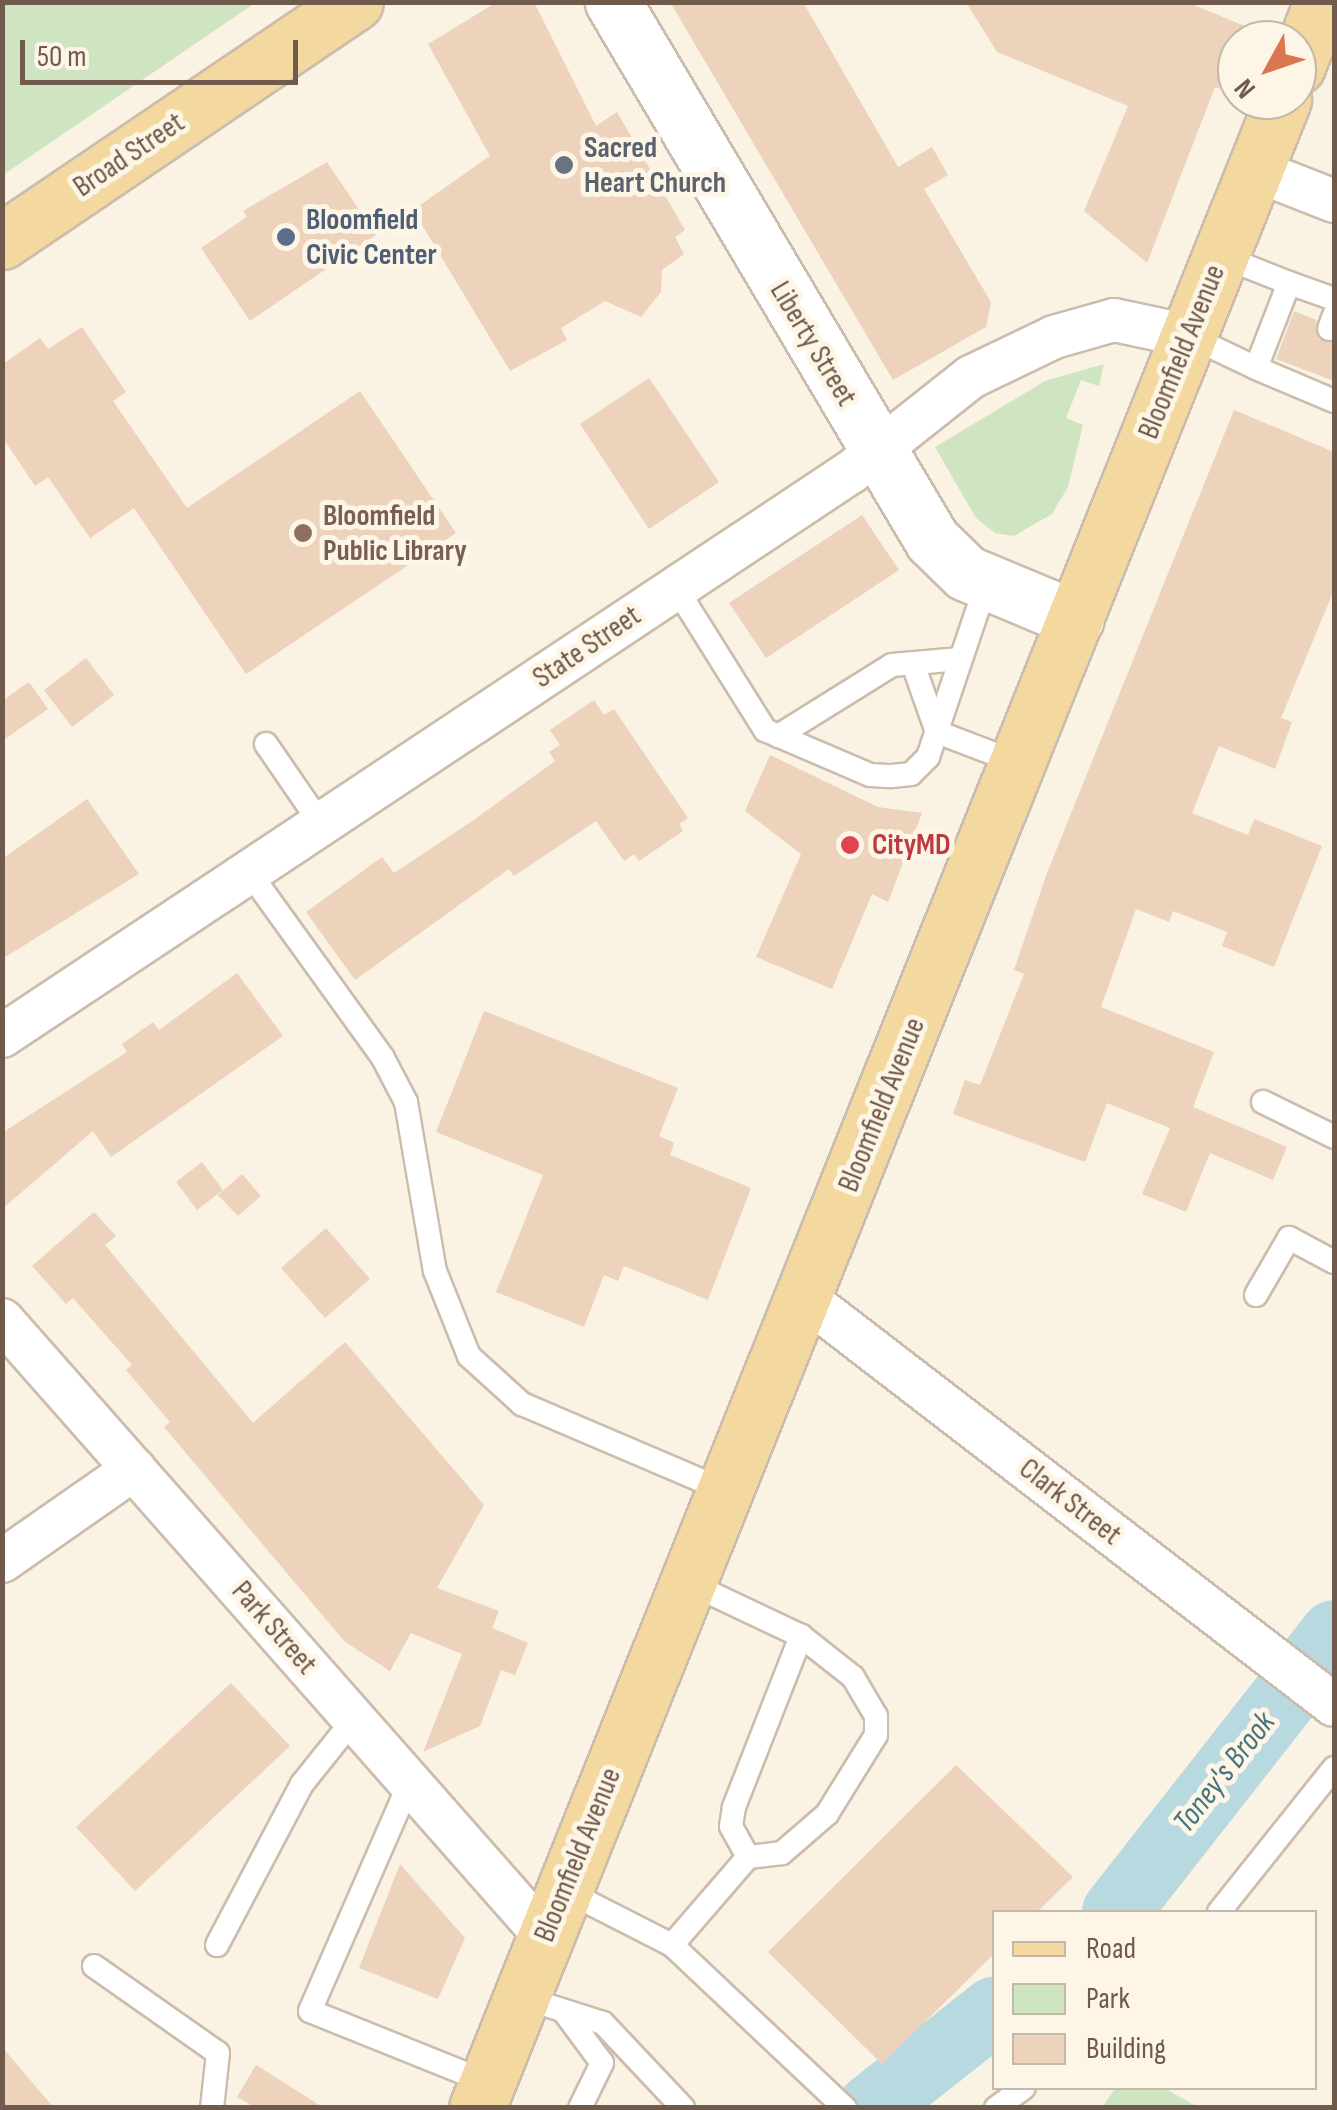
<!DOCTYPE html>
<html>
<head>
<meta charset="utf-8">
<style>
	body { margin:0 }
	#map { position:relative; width:1337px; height:2110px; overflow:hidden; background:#faf2e2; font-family:"Sofia Sans Condensed",sans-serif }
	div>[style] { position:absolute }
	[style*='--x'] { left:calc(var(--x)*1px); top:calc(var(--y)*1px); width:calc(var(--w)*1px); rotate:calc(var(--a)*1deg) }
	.green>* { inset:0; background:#cfe5c2 }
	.river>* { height:68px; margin:-34px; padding:0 34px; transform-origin:34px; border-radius:34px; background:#b9d9e1 }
	.building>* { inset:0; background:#edd2bc }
	.roads { filter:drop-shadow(2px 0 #ccbcad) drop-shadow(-2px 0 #ccbcad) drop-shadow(0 2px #ccbcad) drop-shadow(0 -2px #ccbcad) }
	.service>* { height:22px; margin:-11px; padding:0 11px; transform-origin:11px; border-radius:11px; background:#fff }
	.minor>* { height:42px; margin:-21px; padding:0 21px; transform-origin:21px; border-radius:21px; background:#fff }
	.tertiary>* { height:55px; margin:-27.5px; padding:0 27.5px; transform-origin:27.5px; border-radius:27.5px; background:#fff }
	.primary>* { height:55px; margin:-27.5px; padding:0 27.5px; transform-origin:27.5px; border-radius:27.5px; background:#f3d89f }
	.dots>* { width:28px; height:28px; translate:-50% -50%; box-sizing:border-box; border:5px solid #fdf6e7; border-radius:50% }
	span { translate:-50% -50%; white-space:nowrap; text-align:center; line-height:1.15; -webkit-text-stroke:10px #fdf6e7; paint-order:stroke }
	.worship-label { font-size:30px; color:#5b616d; font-weight:700 }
	.left { translate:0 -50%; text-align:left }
	.street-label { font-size:30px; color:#6f5a4b }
	.service-label { font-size:30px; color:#4e5e75; font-weight:700 }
	.education-label { font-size:30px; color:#785e54; font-weight:700 }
	.health-label { font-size:30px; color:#be3a42; font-weight:700 }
	.water-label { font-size:32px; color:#477480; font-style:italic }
	.frame { position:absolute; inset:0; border:5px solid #6f5a4b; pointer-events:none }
	.legend { position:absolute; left:992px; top:1910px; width:325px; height:180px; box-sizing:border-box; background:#fdf6e7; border:2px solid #c4b8a9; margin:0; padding:12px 18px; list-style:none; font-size:30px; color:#6f5a4b }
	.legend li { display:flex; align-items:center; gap:20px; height:50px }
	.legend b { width:50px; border:2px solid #c4b8a9 }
	.north { position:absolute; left:1217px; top:20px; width:100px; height:100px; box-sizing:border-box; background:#fdf6e7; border:2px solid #c4b8a9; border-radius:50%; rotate:230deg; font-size:28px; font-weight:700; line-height:40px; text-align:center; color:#6f5a4b }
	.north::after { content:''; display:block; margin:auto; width:35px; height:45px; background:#da7751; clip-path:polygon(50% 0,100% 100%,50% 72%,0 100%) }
	.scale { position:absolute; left:20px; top:40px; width:278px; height:45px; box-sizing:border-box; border:5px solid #6f5a4b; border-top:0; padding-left:12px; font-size:30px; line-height:35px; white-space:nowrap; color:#6f5a4b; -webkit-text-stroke:8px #fdf6e7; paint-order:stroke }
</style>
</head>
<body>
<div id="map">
	<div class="green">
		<div style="clip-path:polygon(3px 2px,255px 2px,255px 3px,3px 175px)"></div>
		<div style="clip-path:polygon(1104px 364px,1099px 386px,1081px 380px,1066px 418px,1083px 425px,1068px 487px,1052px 514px,1014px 536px,995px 533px,976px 518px,935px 447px,1045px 381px)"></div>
		<div style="clip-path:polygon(1116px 2088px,1164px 2088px,1198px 2107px,1102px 2107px)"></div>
	</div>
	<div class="river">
		<div style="--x:1116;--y:1912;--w:353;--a:-51.9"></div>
		<div style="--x:871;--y:2108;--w:157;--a:-38.3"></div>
	</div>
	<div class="building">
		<div style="clip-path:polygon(497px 2px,534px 2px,596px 126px,617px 112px,685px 230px,675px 237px,684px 254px,662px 270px,661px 292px,641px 317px,605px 301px,561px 328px,567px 340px,510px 371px,413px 210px,490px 156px,428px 44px)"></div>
		<div style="clip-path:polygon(670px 2px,803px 2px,898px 167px,932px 147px,948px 175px,924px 189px,991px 302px,986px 327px,893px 380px)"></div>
		<div style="clip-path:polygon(966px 2px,1187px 2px,1247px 27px,1223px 90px,1215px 87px,1147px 263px,1084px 211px,1128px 106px,997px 52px)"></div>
		<div style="clip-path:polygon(327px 162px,376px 235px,250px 321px,201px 248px,247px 217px,243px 211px)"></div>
		<div style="clip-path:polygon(1294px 311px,1316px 320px,1318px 339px,1334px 343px,1334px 381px,1276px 359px)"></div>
		<div style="clip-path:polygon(82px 327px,126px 392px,113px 401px,187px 508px,360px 391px,456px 533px,246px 674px,134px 508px,90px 538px,48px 477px,35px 486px,3px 438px,3px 364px,40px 338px,48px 349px)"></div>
		<div style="clip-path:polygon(649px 378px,719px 482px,649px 529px,580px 424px)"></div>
		<div style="clip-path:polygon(1234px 410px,1334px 452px,1334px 590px,1281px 718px,1292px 722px,1275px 769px,1219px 746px,1192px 813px,1248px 835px,1254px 819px,1322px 846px,1274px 967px,1222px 946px,1227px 932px,1173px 911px,1169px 922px,1136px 909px,1101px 1007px,1214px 1052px,1193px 1107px,1287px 1147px,1273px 1180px,1210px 1153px,1186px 1212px,1142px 1194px,1170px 1128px,1107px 1103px,1085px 1162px,953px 1114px,965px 1080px,980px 1085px,1024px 974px,1014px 970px,1047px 873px)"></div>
		<div style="clip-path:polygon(862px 515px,899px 570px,766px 658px,729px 603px)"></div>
		<div style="clip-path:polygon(86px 658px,114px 695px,72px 727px,44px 690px)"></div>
		<div style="clip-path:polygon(29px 682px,48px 709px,2px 741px,2px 701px)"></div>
		<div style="clip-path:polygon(594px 700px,604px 715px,614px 709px,688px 818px,679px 824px,683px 831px,639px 861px,634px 854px,624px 861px,596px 821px,514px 876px,509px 869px,355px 980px,306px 912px,382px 857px,394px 873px,475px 819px,555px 761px,549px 752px,560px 745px,550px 730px)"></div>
		<div style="clip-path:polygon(770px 755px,878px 807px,922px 813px,888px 902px,872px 894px,832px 989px,756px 957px,801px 854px,745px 811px)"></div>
		<div style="clip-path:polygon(87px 799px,139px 874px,2px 959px,2px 859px)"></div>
		<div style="clip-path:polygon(237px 973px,283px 1036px,111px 1157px,93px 1131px,2px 1209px,2px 1133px,127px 1052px,122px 1044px,153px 1022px,159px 1030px)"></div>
		<div style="clip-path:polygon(484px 1011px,678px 1088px,659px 1136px,674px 1143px,670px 1155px,751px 1188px,708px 1300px,624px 1266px,618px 1281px,604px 1275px,584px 1327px,496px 1292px,543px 1175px,436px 1132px)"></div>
		<div style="clip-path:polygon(202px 1162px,223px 1190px,197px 1210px,176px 1182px)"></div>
		<div style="clip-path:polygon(242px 1174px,261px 1196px,238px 1216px,218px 1195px)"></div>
		<div style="clip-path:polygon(94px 1212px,116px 1236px,105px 1245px,253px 1423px,345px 1342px,484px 1505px,437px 1588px,499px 1611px,492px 1628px,528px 1643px,515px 1675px,501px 1670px,480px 1726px,423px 1752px,462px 1654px,411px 1633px,390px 1671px,344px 1641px,164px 1427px,170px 1422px,126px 1370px,132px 1365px,73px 1298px,66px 1304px,32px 1266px)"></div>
		<div style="clip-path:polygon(326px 1228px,370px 1279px,325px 1318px,281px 1268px)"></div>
		<div style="clip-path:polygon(231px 1683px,290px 1746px,135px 1891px,76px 1827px)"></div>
		<div style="clip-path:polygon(956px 1765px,1073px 1877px,1037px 1912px,994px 1912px,994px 1954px,882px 2064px,768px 1952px)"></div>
		<div style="clip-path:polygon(400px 1864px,465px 1938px,438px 1999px,359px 1968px)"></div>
		<div style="clip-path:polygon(2px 2047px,54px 2108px,2px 2108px)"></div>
		<div style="clip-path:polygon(256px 2065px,324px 2108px,256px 2108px,237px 2097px)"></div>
	</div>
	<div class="roads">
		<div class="service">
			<div style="--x:1221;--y:256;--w:73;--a:21.7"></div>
			<div style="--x:1334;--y:299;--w:48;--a:-160.4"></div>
			<div style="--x:1289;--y:283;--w:91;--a:111.2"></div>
			<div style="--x:1256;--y:368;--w:85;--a:22.9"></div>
			<div style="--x:1329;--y:329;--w:15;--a:-70"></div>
			<div style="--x:1189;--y:336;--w:74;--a:25.5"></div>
			<div style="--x:676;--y:588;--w:168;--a:57.9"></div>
			<div style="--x:765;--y:730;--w:114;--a:23.2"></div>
			<div style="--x:870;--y:775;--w:22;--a:3"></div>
			<div style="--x:892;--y:776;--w:19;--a:-6"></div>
			<div style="--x:911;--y:774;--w:24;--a:-45"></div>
			<div style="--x:928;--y:757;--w:185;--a:-71.4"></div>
			<div style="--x:913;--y:664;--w:72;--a:70.6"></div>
			<div style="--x:937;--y:732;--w:87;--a:20.9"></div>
			<div style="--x:778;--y:736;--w:134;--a:-31.9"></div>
			<div style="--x:892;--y:665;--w:68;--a:-5"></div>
			<div style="--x:266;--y:744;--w:97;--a:55.5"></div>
			<div style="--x:249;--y:872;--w:229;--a:54.2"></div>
			<div style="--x:383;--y:1058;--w:50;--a:62.4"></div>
			<div style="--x:406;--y:1102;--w:171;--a:80.3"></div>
			<div style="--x:435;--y:1271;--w:92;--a:68.2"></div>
			<div style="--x:469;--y:1356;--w:72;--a:42.2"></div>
			<div style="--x:522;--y:1404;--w:222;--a:23.1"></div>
			<div style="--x:1263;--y:1102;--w:79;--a:26.2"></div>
			<div style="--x:1256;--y:1295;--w:66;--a:-59.9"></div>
			<div style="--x:1289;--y:1238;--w:51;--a:28.1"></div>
			<div style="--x:689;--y:1583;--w:124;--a:25.3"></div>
			<div style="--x:801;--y:1636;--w:66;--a:38.3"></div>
			<div style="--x:853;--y:1677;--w:45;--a:59.5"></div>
			<div style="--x:876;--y:1716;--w:19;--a:90"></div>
			<div style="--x:876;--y:1735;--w:93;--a:121.8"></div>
			<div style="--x:827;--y:1814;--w:60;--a:139.1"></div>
			<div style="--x:782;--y:1853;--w:34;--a:173"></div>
			<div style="--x:410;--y:1782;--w:250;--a:113.6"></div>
			<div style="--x:310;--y:2011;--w:191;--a:21.9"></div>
			<div style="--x:564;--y:1890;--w:121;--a:27"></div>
			<div style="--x:672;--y:1945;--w:238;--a:43.3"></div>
			<div style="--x:1219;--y:1912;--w:184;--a:-51.4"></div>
			<div style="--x:217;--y:1945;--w:182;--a:-62.2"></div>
			<div style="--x:302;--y:1784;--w:83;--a:-51.3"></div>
			<div style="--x:672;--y:1945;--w:116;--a:-49.2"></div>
			<div style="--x:748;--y:1857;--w:35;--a:-119"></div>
			<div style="--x:731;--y:1826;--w:19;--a:-81"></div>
			<div style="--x:734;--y:1807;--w:184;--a:-68.6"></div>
			<div style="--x:94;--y:1966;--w:151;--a:35.1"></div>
			<div style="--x:218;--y:2053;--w:55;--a:96.2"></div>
			<div style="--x:521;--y:1997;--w:86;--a:17.6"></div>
			<div style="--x:603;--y:2023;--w:117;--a:46.7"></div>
			<div style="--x:565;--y:2013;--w:62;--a:53.5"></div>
			<div style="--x:602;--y:2063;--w:50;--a:116.1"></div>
			<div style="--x:996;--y:2108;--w:34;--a:-36"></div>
		</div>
		<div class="minor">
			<div style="--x:1255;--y:170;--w:85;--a:21.4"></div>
			<div style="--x:2;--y:1036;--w:1019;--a:-33.6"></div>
			<div style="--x:851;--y:472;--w:153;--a:-38.4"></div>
			<div style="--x:971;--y:377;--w:92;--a:-25.7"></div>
			<div style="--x:1054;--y:337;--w:62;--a:-15.8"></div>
			<div style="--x:1114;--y:320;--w:77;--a:12"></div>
			<div style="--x:805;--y:1298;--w:667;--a:37.57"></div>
			<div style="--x:2;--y:1320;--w:821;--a:48.6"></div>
			<div style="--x:2;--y:1561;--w:161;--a:-34.9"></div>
		</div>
		<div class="tertiary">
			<div style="--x:613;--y:2;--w:625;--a:59.33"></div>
			<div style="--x:932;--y:540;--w:47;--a:44.1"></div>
			<div style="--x:966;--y:573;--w:119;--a:22.7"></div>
		</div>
		<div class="primary">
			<div style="--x:1297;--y:66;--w:69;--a:-68.7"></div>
			<div style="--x:2;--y:241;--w:426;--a:-34.1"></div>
			<div style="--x:477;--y:2108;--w:2164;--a:-68.13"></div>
		</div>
	</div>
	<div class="dots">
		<div style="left:564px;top:165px;background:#6b7280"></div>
		<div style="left:286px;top:237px;background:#5c6f8a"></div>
		<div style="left:303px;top:533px;background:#8d6e63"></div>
		<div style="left:850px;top:845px;background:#e0444e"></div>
	</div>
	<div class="worship-label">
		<span class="left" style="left:584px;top:165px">Sacred<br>Heart Church</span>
	</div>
	<div class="street-label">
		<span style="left:129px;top:155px;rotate:-34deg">Broad Street</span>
		<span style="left:813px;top:344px;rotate:59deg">Liberty Street</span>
		<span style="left:1182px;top:352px;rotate:-68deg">Bloomfield Avenue</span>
		<span style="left:587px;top:647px;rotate:-34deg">State Street</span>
		<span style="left:882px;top:1105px;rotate:-68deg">Bloomfield Avenue</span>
		<span style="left:1070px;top:1502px;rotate:38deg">Clark Street</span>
		<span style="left:274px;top:1628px;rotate:49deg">Park Street</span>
		<span style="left:578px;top:1855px;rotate:-68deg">Bloomfield Avenue</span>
	</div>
	<div class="service-label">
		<span class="left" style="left:306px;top:237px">Bloomfield<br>Civic Center</span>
	</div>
	<div class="education-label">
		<span class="left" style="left:323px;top:533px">Bloomfield<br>Public Library</span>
	</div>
	<div class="health-label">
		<span class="left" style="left:872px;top:845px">CityMD</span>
	</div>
	<div class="water-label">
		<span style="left:1225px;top:1773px;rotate:-52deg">Toney's Brook</span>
	</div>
	<div class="frame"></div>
	<ul class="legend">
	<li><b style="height:12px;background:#f3d89f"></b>Road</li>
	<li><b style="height:28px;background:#cfe5c2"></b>Park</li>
	<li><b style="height:28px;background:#edd2bc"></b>Building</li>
	</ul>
	<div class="north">N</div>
	<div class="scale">50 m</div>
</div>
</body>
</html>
